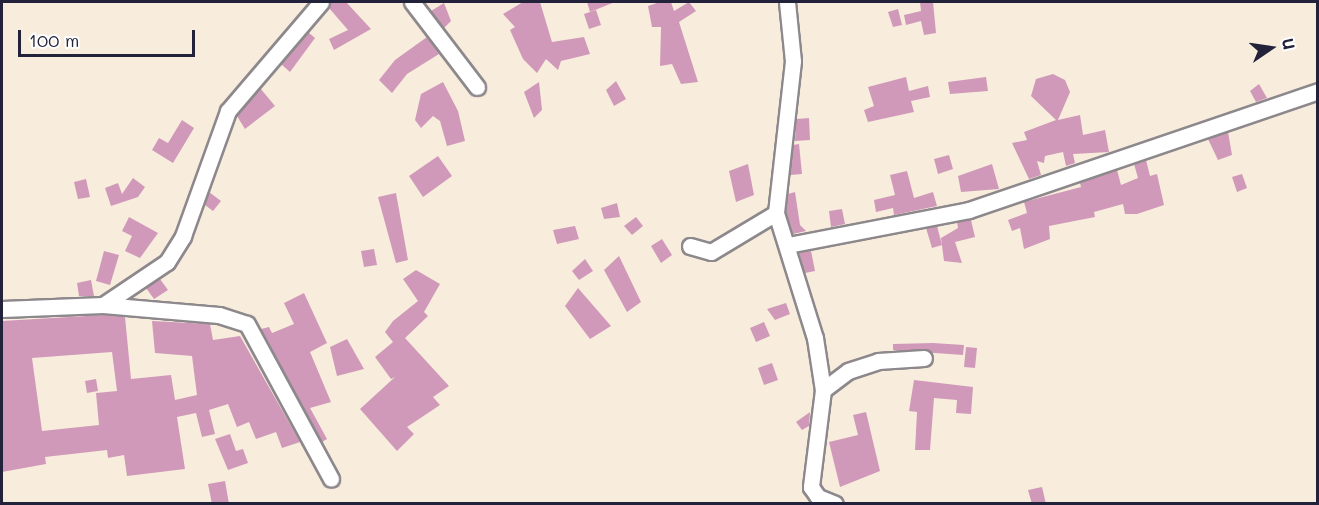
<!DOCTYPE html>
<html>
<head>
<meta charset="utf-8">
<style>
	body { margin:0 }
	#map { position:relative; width:1319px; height:505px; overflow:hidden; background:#f8eddd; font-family:Mali,sans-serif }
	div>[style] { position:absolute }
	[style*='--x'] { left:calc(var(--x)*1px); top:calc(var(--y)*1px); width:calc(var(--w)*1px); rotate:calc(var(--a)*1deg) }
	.building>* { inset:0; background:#d099b9 }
	.roads { filter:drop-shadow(2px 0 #8d888c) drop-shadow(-2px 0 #8d888c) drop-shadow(0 2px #8d888c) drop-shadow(0 -2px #8d888c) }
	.minor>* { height:15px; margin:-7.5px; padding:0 7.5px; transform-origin:7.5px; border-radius:7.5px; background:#fff }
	span { translate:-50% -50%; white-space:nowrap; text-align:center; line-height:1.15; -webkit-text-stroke:5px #fff; paint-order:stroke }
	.frame { position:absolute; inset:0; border:3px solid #22223b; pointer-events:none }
	.north { position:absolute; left:1241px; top:18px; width:60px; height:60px; -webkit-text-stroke:4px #fff; paint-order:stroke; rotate:77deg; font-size:16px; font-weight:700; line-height:24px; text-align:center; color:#22223b }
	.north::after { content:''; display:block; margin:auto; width:21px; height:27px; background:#22223b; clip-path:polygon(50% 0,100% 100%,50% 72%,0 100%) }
	.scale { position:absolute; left:18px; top:30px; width:177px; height:27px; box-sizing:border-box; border:3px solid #22223b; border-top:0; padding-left:8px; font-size:18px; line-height:21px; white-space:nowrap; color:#22223b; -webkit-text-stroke:4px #fff; paint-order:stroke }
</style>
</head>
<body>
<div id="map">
	<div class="building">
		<div style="clip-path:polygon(331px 2px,346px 2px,371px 29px,334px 50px,329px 39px,348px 30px,329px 8px)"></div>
		<div style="clip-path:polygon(523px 2px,540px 2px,552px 42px,584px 37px,590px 54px,561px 61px,558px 70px,546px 59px,537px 73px,523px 59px,510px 30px,515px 27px,503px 14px)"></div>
		<div style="clip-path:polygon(587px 2px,615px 2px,590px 12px)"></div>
		<div style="clip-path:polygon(660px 2px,671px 2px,674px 11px,689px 2px,696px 11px,679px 22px,698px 82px,681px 84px,672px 64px,660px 66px,661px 27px,652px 27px,648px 6px)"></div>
		<div style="clip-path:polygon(920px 2px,933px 2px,936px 33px,924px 35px,921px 21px,906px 25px,904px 15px,921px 11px)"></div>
		<div style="clip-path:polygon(444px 3px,451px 21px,444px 28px,431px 11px)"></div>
		<div style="clip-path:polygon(898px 9px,902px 25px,893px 27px,888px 12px)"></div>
		<div style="clip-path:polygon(596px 10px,601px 25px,589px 29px,584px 14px)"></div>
		<div style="clip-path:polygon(308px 32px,315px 38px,290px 72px,281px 64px)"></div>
		<div style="clip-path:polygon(427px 37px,439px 54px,407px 74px,392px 93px,379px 80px,395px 60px)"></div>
		<div style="clip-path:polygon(1053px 74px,1065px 80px,1070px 92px,1058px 120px,1080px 115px,1083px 135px,1105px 130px,1109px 152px,1073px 154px,1075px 163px,1066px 166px,1063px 152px,1045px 156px,1044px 163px,1037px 161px,1041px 175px,1029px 179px,1012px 143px,1027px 140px,1024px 132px,1056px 120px,1031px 96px,1036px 79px)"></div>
		<div style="clip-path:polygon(906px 77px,909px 91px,928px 86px,930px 97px,911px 101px,914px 112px,868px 122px,864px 110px,874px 106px,868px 87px)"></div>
		<div style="clip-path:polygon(986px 77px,988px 91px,950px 94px,948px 82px)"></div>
		<div style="clip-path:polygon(616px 81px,626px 99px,614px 106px,606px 90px)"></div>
		<div style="clip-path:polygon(443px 82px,458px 111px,465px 141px,447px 146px,440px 121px,433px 116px,421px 128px,415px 120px,421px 94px)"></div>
		<div style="clip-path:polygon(539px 82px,542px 110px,534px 118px,524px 92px)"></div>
		<div style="clip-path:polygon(1259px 84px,1267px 98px,1256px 102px,1250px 91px)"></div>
		<div style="clip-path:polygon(260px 88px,275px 106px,245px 129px,237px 116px)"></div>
		<div style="clip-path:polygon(809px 118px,810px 140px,795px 141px,796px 119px)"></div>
		<div style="clip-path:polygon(182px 120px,194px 128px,173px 163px,152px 150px,159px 138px,168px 143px)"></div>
		<div style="clip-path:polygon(1228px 132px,1232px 155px,1218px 160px,1208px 139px)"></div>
		<div style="clip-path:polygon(799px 144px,802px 174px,790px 175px,793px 145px)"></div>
		<div style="clip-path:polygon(949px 155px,953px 169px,938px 174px,934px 159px)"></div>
		<div style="clip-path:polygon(438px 156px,452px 176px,423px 197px,409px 176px)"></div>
		<div style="clip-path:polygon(1146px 160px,1150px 176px,1157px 174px,1164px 205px,1137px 214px,1125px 214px,1123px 204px,1094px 212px,1095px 217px,1049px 226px,1050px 239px,1024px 249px,1020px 228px,1012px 231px,1008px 220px,1027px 213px,1024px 202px,1081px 187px,1080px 183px,1117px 170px,1121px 185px,1138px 178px,1134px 164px)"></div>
		<div style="clip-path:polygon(748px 164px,754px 195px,736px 202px,729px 171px)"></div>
		<div style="clip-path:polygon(992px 164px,999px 189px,961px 192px,958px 176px)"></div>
		<div style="clip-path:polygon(907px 171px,914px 198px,933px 192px,937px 206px,894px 215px,893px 208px,876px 212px,874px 200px,895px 195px,890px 175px)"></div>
		<div style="clip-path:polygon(1242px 174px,1247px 188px,1237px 192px,1232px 177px)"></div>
		<div style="clip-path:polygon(133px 178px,145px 187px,138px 197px,111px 206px,105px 188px,118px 183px,122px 194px)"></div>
		<div style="clip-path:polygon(86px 179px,90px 197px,78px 199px,74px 182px)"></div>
		<div style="clip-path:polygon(209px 192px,221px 201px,213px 211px,205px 205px)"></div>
		<div style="clip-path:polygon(795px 192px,800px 225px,806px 231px,793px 234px,786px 212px,788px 194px)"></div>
		<div style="clip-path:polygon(396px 193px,408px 260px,396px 263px,378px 197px)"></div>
		<div style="clip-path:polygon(617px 203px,620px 217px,604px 219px,601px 208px)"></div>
		<div style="clip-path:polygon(842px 209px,845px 224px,831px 227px,829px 211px)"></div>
		<div style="clip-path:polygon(129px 217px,158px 233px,140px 258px,125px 251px,132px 236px,122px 231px)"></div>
		<div style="clip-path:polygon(636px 217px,643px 226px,632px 235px,624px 226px)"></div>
		<div style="clip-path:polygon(971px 220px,975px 237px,955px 242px,962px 263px,944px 261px,941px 238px,958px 228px,957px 222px)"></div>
		<div style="clip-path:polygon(575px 226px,579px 239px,557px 244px,553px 230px)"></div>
		<div style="clip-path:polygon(937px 226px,942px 245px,932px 248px,926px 228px)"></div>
		<div style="clip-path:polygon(662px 239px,672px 255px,661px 263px,651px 246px)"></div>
		<div style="clip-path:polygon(374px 249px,377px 265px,364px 267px,361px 251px)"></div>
		<div style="clip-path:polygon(104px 251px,119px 255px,110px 285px,96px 281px)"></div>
		<div style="clip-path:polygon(811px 251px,815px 271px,805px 273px,799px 253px)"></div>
		<div style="clip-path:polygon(619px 256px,641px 302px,627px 312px,604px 270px)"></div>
		<div style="clip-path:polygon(585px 259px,593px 271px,579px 280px,572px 271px)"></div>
		<div style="clip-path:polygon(416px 270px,440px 284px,424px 312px,428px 316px,405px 338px,449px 386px,433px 397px,440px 405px,407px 427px,414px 434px,397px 451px,360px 409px,395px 377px,391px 379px,375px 357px,393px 342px,385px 332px,393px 321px,418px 301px,403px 279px)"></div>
		<div style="clip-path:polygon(160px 279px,168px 290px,154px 299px,146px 288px)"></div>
		<div style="clip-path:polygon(91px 280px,94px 296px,79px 296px,77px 283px)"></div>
		<div style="clip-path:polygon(578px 288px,611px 326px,590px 339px,565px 306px)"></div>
		<div style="clip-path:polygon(304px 293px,327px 343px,310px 352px,331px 402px,310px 408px,327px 439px,322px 442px,261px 329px,269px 327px,272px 333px,294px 324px,284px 303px)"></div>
		<div style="clip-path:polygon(786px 303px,790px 314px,775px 320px,767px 309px)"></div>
		<div style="clip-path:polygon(evenodd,103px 315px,125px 317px,131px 379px,171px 375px,175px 400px,197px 395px,192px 356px,155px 353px,152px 321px,210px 324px,213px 340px,240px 336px,300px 442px,282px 448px,276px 432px,256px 439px,249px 422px,237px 427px,228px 404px,209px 410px,215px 434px,202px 437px,196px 413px,177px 417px,185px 469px,127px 476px,124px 455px,108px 458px,107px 450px,45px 457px,46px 464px,2px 472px,2px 321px,103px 315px,112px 352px,117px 391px,96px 393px,99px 425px,42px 431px,32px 358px,112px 352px)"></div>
		<div style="clip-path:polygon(764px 322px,770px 336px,756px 342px,750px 328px)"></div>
		<div style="clip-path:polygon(347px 339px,364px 369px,337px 376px,330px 347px)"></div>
		<div style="clip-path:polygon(933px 343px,964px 345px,963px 355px,893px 350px,893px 344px)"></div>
		<div style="clip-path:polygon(966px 347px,977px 348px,975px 368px,964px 367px)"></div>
		<div style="clip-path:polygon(772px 363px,778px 380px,764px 385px,758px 368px)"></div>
		<div style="clip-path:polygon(96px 379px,98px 391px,87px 393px,85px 381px)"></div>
		<div style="clip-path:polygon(914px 380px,973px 387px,971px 414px,956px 413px,957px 400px,934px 398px,930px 450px,915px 450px,917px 412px,909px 411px)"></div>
		<div style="clip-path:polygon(810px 412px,809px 426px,802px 430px,796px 422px)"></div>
		<div style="clip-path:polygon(866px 412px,880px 471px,840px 487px,829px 442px,858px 435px,853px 415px)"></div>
		<div style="clip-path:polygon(230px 434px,236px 451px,243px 449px,248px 463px,228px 470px,215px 439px)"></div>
		<div style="clip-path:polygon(225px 481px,229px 504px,212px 504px,208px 484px)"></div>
		<div style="clip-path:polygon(1042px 487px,1046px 504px,1032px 504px,1028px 490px)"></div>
	</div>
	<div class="roads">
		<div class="minor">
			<div style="--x:412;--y:2;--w:107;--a:52.6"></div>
			<div style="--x:787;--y:2;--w:59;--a:84.2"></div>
			<div style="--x:793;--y:61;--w:153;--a:96.4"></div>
			<div style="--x:776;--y:213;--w:131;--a:72.7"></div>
			<div style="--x:815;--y:338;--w:53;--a:81.3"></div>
			<div style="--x:823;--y:390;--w:98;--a:97.1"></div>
			<div style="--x:811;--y:487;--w:12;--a:55"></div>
			<div style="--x:818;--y:497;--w:18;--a:22"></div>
			<div style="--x:788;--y:245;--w:184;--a:-10.9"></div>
			<div style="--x:969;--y:210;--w:369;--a:-18.8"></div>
			<div style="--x:690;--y:246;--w:22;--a:16"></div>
			<div style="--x:711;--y:252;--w:76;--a:-31"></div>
			<div style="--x:103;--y:305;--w:116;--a:4.9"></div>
			<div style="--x:219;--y:315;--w:29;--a:18"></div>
			<div style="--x:247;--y:324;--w:176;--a:61.5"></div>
			<div style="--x:2;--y:309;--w:101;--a:-2.3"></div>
			<div style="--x:103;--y:305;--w:77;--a:-33.9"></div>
			<div style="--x:167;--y:262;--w:31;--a:-58"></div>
			<div style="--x:183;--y:236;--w:133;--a:-70.2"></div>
			<div style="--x:228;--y:111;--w:143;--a:-49.5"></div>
			<div style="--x:823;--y:390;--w:31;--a:-37"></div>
			<div style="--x:848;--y:371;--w:32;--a:-18"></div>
			<div style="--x:878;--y:361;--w:46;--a:-3.7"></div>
		</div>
	</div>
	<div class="frame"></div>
	<div class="north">U</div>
	<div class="scale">100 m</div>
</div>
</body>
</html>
